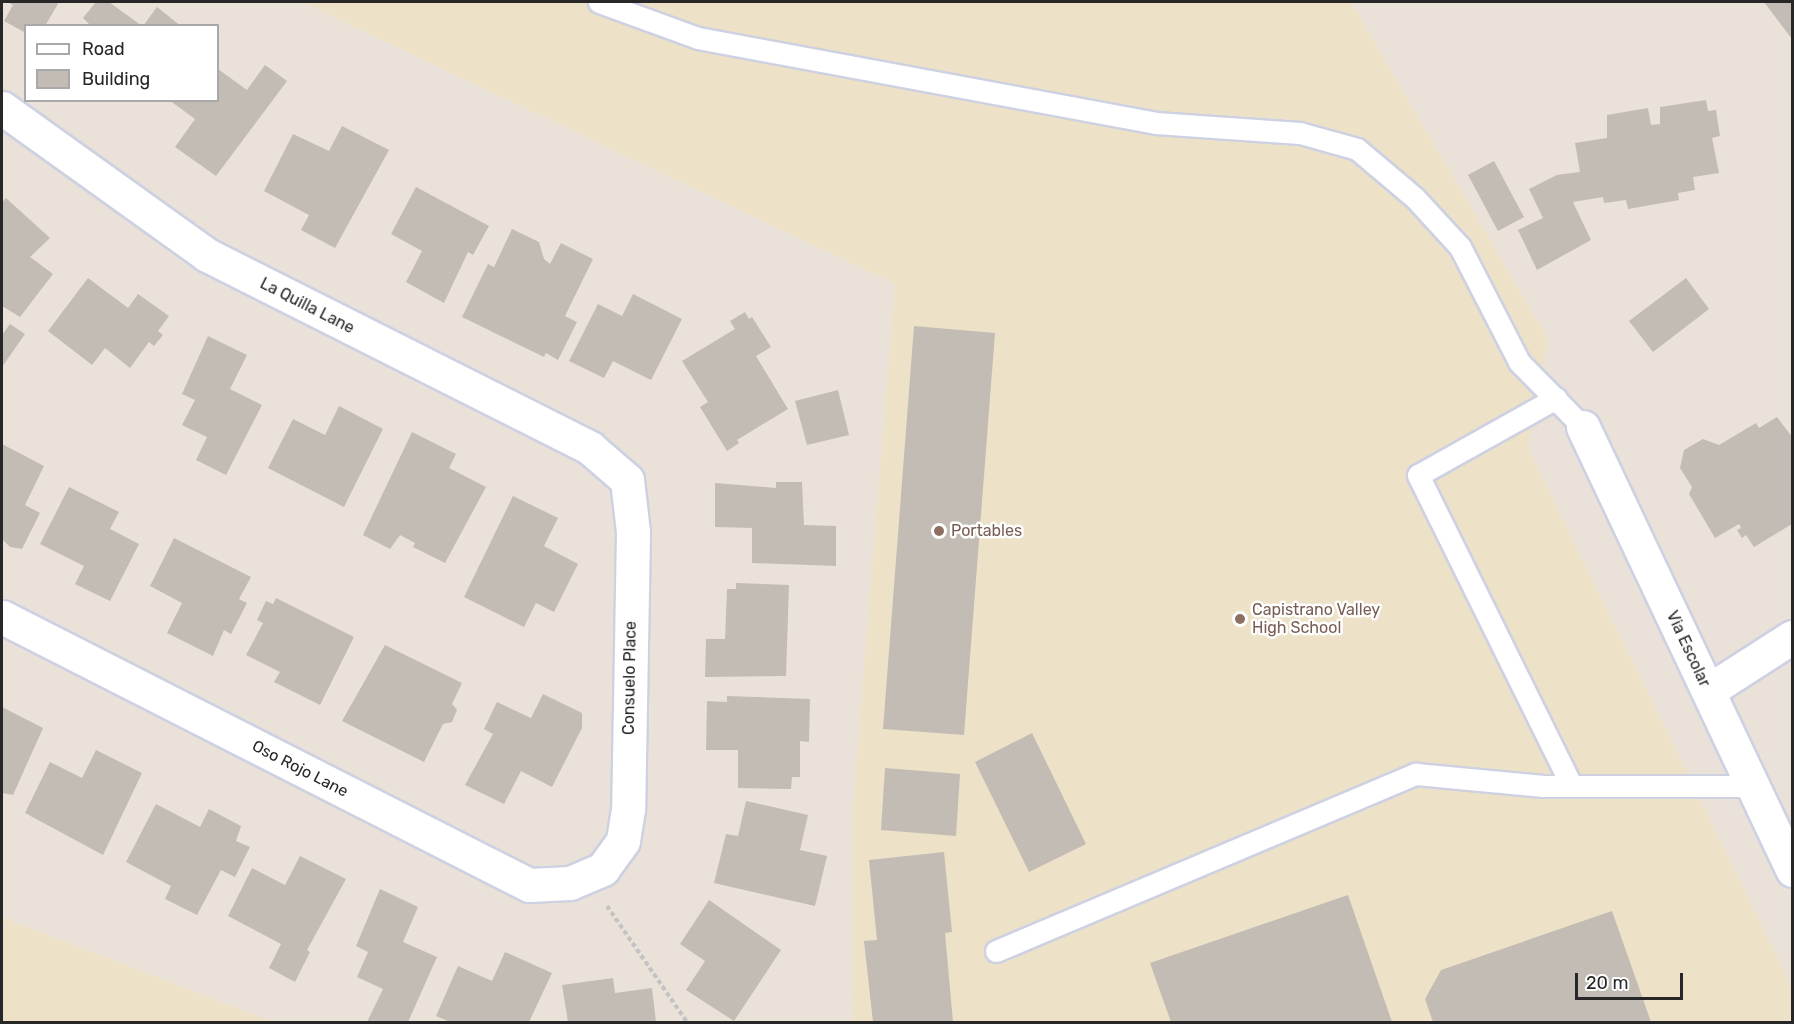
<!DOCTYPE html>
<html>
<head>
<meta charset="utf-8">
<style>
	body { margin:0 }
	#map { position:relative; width:1794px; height:1024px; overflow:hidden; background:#eae2d8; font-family:Rubik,sans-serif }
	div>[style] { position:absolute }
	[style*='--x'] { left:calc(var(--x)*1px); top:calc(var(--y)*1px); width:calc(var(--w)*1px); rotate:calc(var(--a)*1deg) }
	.education>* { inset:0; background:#ede1c7 }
	.building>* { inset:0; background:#c2bcb5 }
	.path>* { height:4px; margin-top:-2px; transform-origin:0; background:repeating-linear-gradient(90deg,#c3c3c3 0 4.5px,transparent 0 7.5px) }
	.roads { filter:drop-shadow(2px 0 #cdd1e1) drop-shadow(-2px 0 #cdd1e1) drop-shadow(0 2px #cdd1e1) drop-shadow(0 -2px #cdd1e1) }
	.service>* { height:21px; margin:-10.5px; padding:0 10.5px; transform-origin:10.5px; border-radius:10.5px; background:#fff }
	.minor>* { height:33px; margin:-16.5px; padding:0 16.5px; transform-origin:16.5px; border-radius:16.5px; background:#fff }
	.dots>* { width:16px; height:16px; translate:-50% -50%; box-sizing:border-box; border:3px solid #fff; border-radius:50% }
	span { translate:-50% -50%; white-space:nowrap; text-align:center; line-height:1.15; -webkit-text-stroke:5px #fff; paint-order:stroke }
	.street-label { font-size:16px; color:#272727 }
	.education-label { font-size:16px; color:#785e54 }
	.left { translate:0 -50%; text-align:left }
	.frame { position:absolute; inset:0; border:3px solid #272727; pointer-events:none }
	.legend { position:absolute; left:24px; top:24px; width:195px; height:78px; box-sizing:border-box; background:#fff; border:2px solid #a9a9a9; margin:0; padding:8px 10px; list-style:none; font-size:18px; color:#272727 }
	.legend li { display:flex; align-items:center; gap:12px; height:30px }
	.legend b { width:30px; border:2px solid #a9a9a9 }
	.scale { position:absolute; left:1575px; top:973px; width:108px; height:27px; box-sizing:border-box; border:3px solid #272727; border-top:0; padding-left:8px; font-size:18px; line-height:21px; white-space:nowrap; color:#272727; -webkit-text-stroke:4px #fff; paint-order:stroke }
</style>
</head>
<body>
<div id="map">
	<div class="education">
		<div style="clip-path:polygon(302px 2px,1351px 2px,1548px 339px,1528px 448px,1792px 987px,1792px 1022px,853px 1022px,854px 791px,895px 284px)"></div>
		<div style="clip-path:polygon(2px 917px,273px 1022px,2px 1022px)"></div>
	</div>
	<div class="building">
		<div style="clip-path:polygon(7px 2px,59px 2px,45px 26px,26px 26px,26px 33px,4px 21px,13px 5px)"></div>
		<div style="clip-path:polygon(96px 2px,109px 2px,142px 26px,91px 26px,83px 18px)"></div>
		<div style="clip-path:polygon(1764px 2px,1792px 2px,1792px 39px)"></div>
		<div style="clip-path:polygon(157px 7px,181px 26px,143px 26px)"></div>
		<div style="clip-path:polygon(265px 65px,287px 81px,216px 176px,175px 147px,195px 119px,169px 100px,218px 100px,218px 69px,247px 90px)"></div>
		<div style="clip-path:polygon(1706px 100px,1708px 111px,1716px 110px,1720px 136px,1712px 138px,1719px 173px,1693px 177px,1695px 190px,1678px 193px,1679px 200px,1628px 209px,1626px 200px,1604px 203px,1603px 197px,1573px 202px,1591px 240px,1537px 270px,1518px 230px,1543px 218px,1529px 189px,1557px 175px,1580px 172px,1575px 143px,1607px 138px,1607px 115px,1648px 108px,1651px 125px,1660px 124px,1660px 107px)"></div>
		<div style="clip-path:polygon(342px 126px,389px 150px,335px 248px,301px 230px,309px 215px,264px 191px,293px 134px,329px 151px)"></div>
		<div style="clip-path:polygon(1494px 161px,1524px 217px,1498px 231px,1468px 175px)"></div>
		<div style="clip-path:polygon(416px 187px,489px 226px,473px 255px,468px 252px,444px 303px,406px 282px,422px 251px,391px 234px)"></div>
		<div style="clip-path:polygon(6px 198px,50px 238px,30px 257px,53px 274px,20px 317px,2px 306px,2px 203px)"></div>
		<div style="clip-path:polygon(512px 229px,539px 242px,544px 259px,550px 264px,561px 243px,593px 259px,565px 316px,577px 322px,558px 360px,546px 353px,544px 357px,462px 317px,488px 264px,494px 267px)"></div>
		<div style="clip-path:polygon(88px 278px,128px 308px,138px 294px,169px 316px,158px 331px,163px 335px,154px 346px,149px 342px,130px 368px,105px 348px,92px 365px,48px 331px)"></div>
		<div style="clip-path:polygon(1686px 278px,1709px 309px,1653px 352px,1629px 321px)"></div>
		<div style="clip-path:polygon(633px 294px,682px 319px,651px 380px,613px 361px,604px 378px,569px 361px,598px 304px,622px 316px)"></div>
		<div style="clip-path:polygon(745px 312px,749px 319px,752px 317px,771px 347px,756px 356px,788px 409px,737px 440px,739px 443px,727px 451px,700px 407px,708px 402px,682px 361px,735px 329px,730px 321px)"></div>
		<div style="clip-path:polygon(10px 324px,25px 334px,2px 367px,2px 335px)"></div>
		<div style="clip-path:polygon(914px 326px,995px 333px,964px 735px,883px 729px)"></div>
		<div style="clip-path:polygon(208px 336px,247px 355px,230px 389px,262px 405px,226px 475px,196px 460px,207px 437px,182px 425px,195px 400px,182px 394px)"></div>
		<div style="clip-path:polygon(838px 390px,849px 435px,807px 445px,795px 401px)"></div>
		<div style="clip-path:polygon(339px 406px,383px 429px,344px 507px,268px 468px,293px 419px,325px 435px)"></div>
		<div style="clip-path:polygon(1777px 417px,1792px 437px,1792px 524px,1754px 547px,1746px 535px,1742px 538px,1737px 530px,1741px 528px,1739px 524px,1715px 538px,1689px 494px,1692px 487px,1680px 468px,1684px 450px,1703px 439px,1719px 445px,1756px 423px,1759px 428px)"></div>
		<div style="clip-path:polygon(412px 432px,456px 454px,449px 468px,486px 487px,445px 563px,413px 547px,415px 543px,400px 535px,390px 549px,363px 535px)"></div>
		<div style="clip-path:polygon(2px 444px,44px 466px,25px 505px,40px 513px,22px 549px,10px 547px,2px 539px)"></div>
		<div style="clip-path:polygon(776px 482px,802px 482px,804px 525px,836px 526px,836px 566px,752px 563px,752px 528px,715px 527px,715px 483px,776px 488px)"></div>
		<div style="clip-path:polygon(69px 487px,119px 512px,110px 529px,139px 544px,110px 601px,75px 584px,84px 566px,40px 544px)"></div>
		<div style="clip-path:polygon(513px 496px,558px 518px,544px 546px,578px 564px,554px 612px,536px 603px,524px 627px,464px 597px)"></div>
		<div style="clip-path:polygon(174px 538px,251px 577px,239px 599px,247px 603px,231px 634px,224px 630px,213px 656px,167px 633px,182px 603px,150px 586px)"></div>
		<div style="clip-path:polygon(736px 583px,789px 585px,786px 676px,705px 677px,706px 639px,725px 639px,727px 589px,736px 589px)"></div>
		<div style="clip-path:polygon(276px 598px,354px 637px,320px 705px,274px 682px,280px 672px,246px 655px,263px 623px,257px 620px,266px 601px,273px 604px)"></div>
		<div style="clip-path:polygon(385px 645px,462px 683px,452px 704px,457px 710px,452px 722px,443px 724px,424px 762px,342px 721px)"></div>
		<div style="clip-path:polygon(543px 694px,582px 713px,582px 728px,552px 787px,521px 771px,504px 804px,465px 785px,493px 734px,484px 729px,497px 702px,531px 718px)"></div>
		<div style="clip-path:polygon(727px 696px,810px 699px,809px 742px,800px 741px,800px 777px,792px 777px,791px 789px,738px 788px,738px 750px,706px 750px,707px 701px,727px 702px)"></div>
		<div style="clip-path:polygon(2px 707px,43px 728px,13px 795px,2px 793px)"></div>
		<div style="clip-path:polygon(1032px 733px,1086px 844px,1029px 872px,975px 762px)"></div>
		<div style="clip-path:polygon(96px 750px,142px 773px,103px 855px,25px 813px,50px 762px,82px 778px)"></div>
		<div style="clip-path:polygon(885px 768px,960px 774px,956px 836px,881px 830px)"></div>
		<div style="clip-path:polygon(746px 801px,808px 815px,800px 850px,827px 856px,815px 906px,714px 883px,726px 834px,738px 836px)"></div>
		<div style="clip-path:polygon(156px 804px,200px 827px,209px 809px,241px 826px,236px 841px,250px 847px,235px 877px,221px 870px,197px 915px,165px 899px,171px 886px,126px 862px)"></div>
		<div style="clip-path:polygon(944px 852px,952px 932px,945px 933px,953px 1022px,873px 1022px,864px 941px,877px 940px,869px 860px)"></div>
		<div style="clip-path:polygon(300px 856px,346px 879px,307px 950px,310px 952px,295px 982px,269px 968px,281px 944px,228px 916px,252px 868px,285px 885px)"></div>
		<div style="clip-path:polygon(380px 889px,418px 907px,403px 942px,437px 957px,408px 1022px,367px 1022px,383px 989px,357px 977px,368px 952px,356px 946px)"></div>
		<div style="clip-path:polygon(1348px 895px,1392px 1022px,1171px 1022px,1150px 963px)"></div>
		<div style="clip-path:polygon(709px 900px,781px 950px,734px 1021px,686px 990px,705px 961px,680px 944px)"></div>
		<div style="clip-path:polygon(1612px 911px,1651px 1022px,1433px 1022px,1425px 999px,1441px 970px)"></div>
		<div style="clip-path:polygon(505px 952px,552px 973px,529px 1022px,450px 1022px,436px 1016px,458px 966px,492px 981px)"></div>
		<div style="clip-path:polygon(613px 978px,615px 993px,652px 988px,656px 1022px,568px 1022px,562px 985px)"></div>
	</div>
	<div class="path">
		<div style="--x:607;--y:906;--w:141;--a:55.4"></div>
	</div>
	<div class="roads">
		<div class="service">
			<div style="--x:599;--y:2;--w:105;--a:20"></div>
			<div style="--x:698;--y:38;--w:466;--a:10.5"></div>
			<div style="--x:1156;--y:123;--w:144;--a:4"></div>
			<div style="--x:1300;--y:133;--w:59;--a:15.7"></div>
			<div style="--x:1357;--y:149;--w:76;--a:40.2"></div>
			<div style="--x:1415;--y:198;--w:67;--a:47.4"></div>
			<div style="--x:1460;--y:247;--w:129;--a:62.8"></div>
			<div style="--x:1519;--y:362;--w:91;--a:45.4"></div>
			<div style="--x:1556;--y:398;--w:158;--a:150.8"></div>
			<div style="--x:1418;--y:475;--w:347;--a:63.7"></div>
			<div style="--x:996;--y:951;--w:456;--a:-22.9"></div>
			<div style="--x:1416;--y:774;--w:128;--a:5.4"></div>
			<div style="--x:1543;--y:786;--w:210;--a:0"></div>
		</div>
		<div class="minor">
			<div style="--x:2;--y:108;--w:252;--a:35.6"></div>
			<div style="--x:207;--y:255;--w:429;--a:26.7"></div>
			<div style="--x:590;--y:448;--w:49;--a:40.9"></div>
			<div style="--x:627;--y:480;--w:52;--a:83.4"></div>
			<div style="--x:633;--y:532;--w:277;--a:91"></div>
			<div style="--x:628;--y:809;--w:32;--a:99"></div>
			<div style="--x:623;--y:841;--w:34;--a:126"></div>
			<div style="--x:603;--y:869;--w:36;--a:157"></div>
			<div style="--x:570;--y:883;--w:41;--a:177.2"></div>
			<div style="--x:529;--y:885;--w:591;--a:-153.04"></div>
			<div style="--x:1583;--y:427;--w:490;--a:64.7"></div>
			<div style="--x:1708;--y:691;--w:100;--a:-32.7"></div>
		</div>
	</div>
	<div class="dots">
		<div style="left:939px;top:531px;background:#8d6e63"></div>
		<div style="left:1240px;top:619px;background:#8d6e63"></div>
	</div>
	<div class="street-label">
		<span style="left:307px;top:306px;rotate:27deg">La Quilla Lane</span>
		<span style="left:1688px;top:649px;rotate:65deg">Via Escolar</span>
		<span style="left:630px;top:678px;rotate:-89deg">Consuelo Place</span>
		<span style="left:300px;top:769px;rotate:27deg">Oso Rojo Lane</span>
	</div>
	<div class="education-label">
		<span class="left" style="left:951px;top:531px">Portables</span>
		<span class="left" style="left:1252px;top:619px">Capistrano Valley<br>High School</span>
	</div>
	<div class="frame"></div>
	<ul class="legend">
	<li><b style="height:8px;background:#fff"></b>Road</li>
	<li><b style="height:16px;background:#c2bcb5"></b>Building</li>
	</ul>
	<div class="scale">20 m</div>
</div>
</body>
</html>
